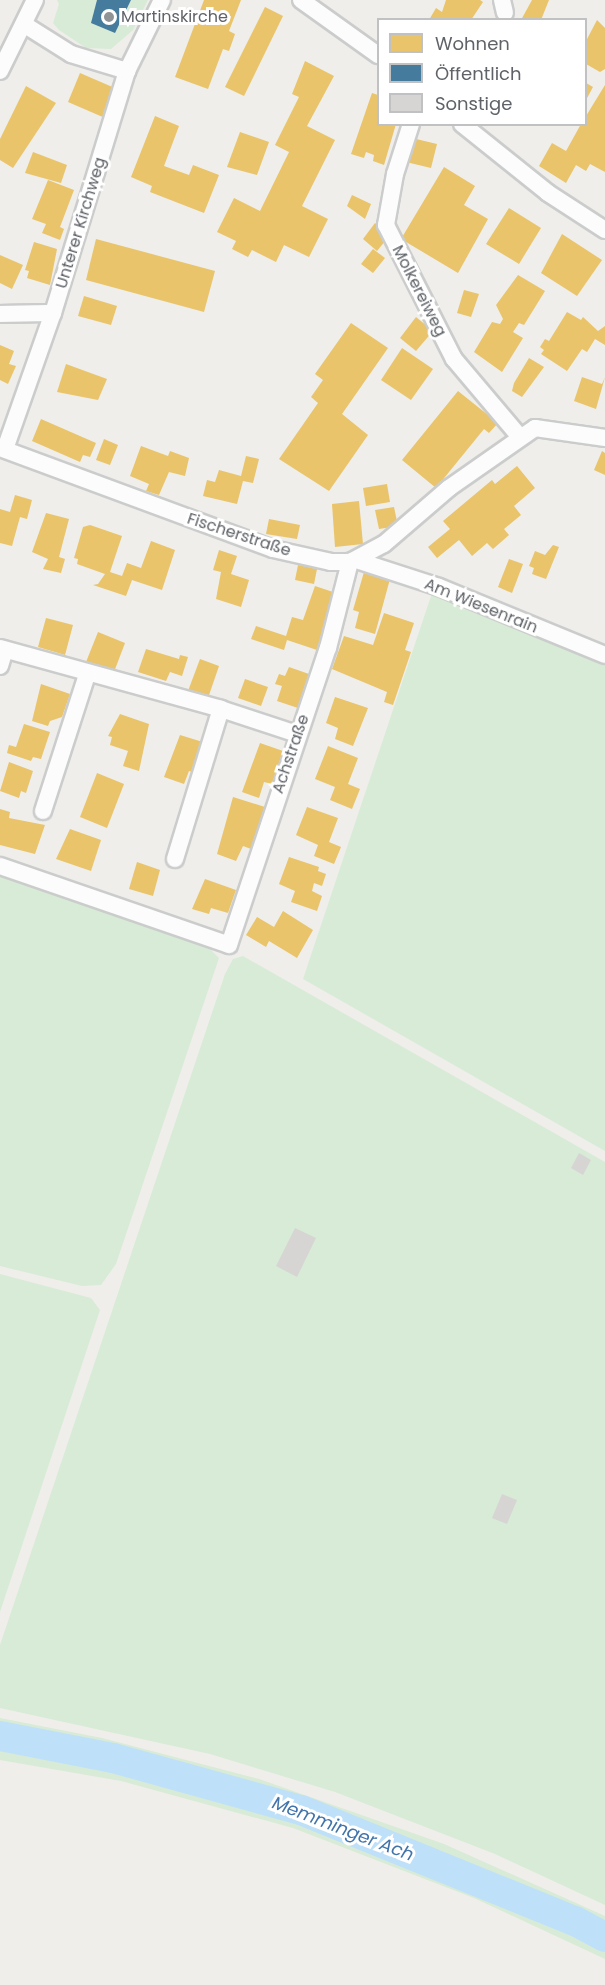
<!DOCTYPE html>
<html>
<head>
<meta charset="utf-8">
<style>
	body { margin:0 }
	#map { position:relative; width:605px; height:1985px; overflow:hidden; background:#efeeea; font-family:Poppins,sans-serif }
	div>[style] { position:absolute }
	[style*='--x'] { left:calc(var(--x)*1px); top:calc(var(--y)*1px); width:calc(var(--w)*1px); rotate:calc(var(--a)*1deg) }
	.green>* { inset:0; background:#d8ebd6 }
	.homes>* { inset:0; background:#e9c46a }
	.public>* { inset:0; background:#457b9d }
	.river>* { height:30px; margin:-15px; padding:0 15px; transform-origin:15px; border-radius:15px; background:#bfe0f9 }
	.building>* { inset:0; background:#d6d5d3 }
	.roads { filter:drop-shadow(2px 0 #cbcccc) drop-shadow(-2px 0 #cbcccc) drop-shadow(0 2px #cbcccc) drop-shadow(0 -2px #cbcccc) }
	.minor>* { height:16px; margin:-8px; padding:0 8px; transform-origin:8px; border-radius:8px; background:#fdfcfc }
	.dots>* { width:16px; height:16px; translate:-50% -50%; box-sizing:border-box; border:3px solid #fff; border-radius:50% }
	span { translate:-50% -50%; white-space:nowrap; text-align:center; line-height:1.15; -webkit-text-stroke:6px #fff; paint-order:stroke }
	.poi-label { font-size:16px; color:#5f6368 }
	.left { translate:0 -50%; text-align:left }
	.street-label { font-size:16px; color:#5f6368 }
	.water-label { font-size:18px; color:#4174aa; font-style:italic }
	.legend { position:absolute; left:377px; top:18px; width:210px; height:108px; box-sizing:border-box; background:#fff; border:2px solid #bfc1c3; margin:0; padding:8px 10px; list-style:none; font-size:18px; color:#5f6368 }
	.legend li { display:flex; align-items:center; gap:12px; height:30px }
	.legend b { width:30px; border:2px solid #bfc1c3 }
</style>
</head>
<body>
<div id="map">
	<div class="green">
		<div style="clip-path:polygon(57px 0,148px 0,133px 30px,111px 49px,86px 48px,59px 30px,53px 23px,59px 4px)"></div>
		<div style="clip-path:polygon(432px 593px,605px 662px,605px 1151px,303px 979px)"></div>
		<div style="clip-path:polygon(0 871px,208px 947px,219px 958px,116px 1264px,101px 1285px,82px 1286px,0 1266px)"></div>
		<div style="clip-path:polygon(243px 956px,605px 1162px,605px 1905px,495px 1854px,335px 1792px,210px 1754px,0 1708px,0 1645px,225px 974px,233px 959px)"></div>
		<div style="clip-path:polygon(0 1274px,91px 1298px,100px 1310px,0 1612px)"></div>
		<div style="clip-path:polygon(0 1718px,102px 1738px,259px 1779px,444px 1844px,605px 1916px,605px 1959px,474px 1898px,293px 1828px,121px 1781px,0 1760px)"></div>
	</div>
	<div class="homes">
		<div style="clip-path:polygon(204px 0,241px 0,229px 31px,235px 34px,229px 51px,223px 49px,208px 89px,175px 77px)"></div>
		<div style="clip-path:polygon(446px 0,480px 0,483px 2px,471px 20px,429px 20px,436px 8px,442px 12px)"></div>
		<div style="clip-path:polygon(532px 0,549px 0,541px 20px,521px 20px)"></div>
		<div style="clip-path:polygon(265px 7px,283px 16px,244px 96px,225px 87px)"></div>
		<div style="clip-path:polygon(597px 20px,605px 28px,605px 69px,600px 72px,586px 64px,586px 41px)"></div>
		<div style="clip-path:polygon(305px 61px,334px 76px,307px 126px,335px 140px,302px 206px,328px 219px,309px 257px,284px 245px,276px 262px,252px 250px,248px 257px,232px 249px,236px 241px,217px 232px,234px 198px,260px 211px,289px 152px,275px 145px,299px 97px,292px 94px)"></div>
		<div style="clip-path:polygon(80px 73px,117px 89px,105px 118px,68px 102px)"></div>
		<div style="clip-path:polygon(586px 83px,593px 87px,586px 100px)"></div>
		<div style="clip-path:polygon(605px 85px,605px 172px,590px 164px,586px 171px,576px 165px,566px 183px,539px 166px,552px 143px,566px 151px,581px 124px,586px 124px,586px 116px)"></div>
		<div style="clip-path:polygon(26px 86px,56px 103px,13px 168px,0 160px,0 139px)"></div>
		<div style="clip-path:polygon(372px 93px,378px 95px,378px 124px,396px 124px,384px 165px,373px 161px,374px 155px,366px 152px,364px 158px,351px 154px)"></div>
		<div style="clip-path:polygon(155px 116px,179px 126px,164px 166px,189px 175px,193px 165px,219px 175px,204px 213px,150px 192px,152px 186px,131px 177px)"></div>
		<div style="clip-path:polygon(240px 132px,269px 142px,257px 175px,227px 167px)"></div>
		<div style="clip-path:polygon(412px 138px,437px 144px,431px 168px,406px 162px)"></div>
		<div style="clip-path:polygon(33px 152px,67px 165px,61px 183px,25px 173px)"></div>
		<div style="clip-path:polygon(444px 167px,475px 186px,464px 205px,488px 219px,458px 273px,401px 239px)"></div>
		<div style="clip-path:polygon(48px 180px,74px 190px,60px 227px,64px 229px,60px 240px,42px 233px,46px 224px,32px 219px)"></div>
		<div style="clip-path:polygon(352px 195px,371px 204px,365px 219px,347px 206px)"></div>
		<div style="clip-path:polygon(509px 208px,541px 228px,519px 264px,486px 244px)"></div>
		<div style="clip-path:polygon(375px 223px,390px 235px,377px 251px,363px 239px)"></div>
		<div style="clip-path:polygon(562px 234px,602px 260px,577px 296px,541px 273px)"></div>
		<div style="clip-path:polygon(96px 239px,215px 271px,204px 312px,86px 280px)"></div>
		<div style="clip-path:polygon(34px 242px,57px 249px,50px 285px,27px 278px,29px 271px,25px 270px)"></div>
		<div style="clip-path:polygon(373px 249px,385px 258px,373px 273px,361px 264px)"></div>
		<div style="clip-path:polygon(0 255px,23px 265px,12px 289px,0 283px)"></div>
		<div style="clip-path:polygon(518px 275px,545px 291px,524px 325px,519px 323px,513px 332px,523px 338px,502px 372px,474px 352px,492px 322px,500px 324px,503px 319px,496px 305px)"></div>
		<div style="clip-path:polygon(464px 290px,479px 294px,471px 317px,457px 313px)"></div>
		<div style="clip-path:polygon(84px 296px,117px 306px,111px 325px,78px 316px)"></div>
		<div style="clip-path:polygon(567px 312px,581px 320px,583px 317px,598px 331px,605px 326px,605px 345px,595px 339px,587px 352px,582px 349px,567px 371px,541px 354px,544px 350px,540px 347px,545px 339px,549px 341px)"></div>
		<div style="clip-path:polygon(416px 317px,433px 331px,416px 351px,400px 338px)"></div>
		<div style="clip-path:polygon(351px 323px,388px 348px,342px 414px,368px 435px,329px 491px,279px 459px,318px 403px,311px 397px,323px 380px,315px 374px)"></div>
		<div style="clip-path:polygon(0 345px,14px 351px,9px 364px,16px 366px,8px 384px,0 380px)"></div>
		<div style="clip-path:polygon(402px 348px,433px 369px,411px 400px,381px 380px)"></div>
		<div style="clip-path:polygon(529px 358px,544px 367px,522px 397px,512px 391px,514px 383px)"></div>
		<div style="clip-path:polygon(66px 364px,107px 379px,98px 400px,57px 392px)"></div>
		<div style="clip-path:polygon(582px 377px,602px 384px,605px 377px,596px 409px,574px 401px)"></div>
		<div style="clip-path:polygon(458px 391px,498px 423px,489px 433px,484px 429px,436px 488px,402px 460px)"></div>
		<div style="clip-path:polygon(41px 419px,96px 443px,90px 457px,83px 455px,80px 462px,32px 441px)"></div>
		<div style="clip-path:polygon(104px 439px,118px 445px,110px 465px,96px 460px)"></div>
		<div style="clip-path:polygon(141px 446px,168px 456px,170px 451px,189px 458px,185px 476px,169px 472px,159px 495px,146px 491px,149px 484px,130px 476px)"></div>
		<div style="clip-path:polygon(602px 451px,605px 453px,605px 475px,594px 470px)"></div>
		<div style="clip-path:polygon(246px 456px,259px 459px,253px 483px,243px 481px,237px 504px,203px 496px,207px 480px,215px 482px,219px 470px,241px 476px)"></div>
		<div style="clip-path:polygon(517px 466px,535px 488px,514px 506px,521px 515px,504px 529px,509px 535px,493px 549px,487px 543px,472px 556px,459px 540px,437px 558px,428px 547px,450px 529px,443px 521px,492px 480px,495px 484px)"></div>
		<div style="clip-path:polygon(387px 484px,390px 502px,366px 506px,363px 488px)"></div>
		<div style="clip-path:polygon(15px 495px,32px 500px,27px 519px,20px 517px,12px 546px,0 543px,0 509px,10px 512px)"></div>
		<div style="clip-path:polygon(359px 501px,363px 544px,335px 547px,332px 504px)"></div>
		<div style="clip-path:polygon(394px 507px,398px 526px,379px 529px,375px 510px)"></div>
		<div style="clip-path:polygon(46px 513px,69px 519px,59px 557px,65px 559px,61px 573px,43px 569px,48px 559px,32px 552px)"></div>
		<div style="clip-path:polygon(269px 519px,300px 525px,297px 539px,266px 534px)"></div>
		<div style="clip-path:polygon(90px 525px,122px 536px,110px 572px,122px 576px,127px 563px,141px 568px,151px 541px,175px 550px,162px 590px,132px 580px,126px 596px,93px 585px,98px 584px,105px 574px,77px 564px,78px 559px,74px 558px,83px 527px)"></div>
		<div style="clip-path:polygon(553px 545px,559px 547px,546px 579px,532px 574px,534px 568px,529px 566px,535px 551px,545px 555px)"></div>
		<div style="clip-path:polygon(219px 550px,237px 556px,231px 574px,249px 580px,241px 607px,216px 599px,221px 572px,213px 570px)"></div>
		<div style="clip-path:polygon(509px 559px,523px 564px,512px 593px,498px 587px)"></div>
		<div style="clip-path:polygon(298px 565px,317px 569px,314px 584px,295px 580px)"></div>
		<div style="clip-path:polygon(364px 572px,390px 579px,375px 634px,355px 628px,359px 612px,353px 610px)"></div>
		<div style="clip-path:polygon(315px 586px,336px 593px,317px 650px,287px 640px,284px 650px,251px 639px,256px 626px,286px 636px,292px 617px,303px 620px)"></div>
		<div style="clip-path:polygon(384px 613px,414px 623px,405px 650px,411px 652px,393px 705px,384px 702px,387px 692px,332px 669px,344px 636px,373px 645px)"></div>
		<div style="clip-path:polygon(46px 618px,73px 625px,65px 655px,38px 647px)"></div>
		<div style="clip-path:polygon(98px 632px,125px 643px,114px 672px,86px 662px)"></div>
		<div style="clip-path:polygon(146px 649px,179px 659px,180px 655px,188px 657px,182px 676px,170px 672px,166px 681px,138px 672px)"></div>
		<div style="clip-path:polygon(200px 659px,219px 666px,208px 698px,188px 691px)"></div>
		<div style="clip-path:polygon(289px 667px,309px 674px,306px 683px,309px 684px,298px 708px,277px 701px,282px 686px,275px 684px,279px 674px,285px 676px)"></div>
		<div style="clip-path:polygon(245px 679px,268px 687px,261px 706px,238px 698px)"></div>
		<div style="clip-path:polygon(41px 684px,70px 694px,62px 717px,50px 721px,48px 726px,32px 721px)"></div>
		<div style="clip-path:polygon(335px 697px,368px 708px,353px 746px,335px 739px,338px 728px,326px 723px)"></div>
		<div style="clip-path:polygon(120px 714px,149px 724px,139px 771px,123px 766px,128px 751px,110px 745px,112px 737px,108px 736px)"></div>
		<div style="clip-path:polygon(24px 724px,50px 732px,41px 759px,33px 757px,31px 761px,7px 753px,9px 745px,16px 747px)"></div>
		<div style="clip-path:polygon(180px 735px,206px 743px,196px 773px,189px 771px,184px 784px,164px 777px)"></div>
		<div style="clip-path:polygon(260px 743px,283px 751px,272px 784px,264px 782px,259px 798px,242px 792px)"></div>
		<div style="clip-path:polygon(328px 746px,358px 758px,348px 784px,360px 789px,352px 809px,330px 800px,335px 787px,315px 779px)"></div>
		<div style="clip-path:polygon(9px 762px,33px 771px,26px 793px,21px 791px,19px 798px,0 791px)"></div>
		<div style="clip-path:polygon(97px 773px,124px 784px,107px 828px,80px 817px)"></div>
		<div style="clip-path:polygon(233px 797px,265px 807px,251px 849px,243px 846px,236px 861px,217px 854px)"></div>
		<div style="clip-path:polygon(307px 807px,338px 818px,329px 842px,341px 847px,334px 864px,314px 856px,318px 845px,296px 835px)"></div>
		<div style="clip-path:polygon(0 809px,10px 812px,9px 818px,45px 825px,35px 854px,0 845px)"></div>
		<div style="clip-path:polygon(70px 829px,101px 840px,91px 871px,56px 859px)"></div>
		<div style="clip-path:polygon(289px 857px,319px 867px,318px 871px,326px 874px,322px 886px,314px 883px,312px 891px,322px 896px,317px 911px,291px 902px,295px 891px,279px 884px)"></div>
		<div style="clip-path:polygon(137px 862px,160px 870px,153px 896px,129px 889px)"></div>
		<div style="clip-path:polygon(205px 879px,236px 890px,228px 913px,211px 908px,209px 914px,192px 909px)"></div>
		<div style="clip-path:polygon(283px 911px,313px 930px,297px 958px,269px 941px,266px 947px,246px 935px,257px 917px,274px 927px)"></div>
	</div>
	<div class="public">
		<div style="clip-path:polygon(97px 0,131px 0,115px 33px,91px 23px)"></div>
	</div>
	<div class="river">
		<div style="--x:0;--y:1736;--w:115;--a:11"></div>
		<div style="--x:113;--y:1758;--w:195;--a:15.5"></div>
		<div style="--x:301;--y:1810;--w:296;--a:22.1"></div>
		<div style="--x:575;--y:1921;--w:34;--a:28"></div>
	</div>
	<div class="building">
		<div style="clip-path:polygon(579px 1153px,591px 1160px,583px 1175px,571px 1168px)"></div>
		<div style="clip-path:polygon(295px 1228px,316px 1238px,297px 1277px,276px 1266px)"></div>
		<div style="clip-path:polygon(502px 1494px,517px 1500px,507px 1524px,492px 1518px)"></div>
	</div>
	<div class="roads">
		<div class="minor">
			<div style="--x:301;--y:0;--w:95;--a:35.5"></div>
			<div style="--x:502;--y:0;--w:13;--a:77"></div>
			<div style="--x:25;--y:25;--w:54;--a:32.2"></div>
			<div style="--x:71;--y:54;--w:59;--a:16.9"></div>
			<div style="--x:0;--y:71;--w:79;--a:-63.8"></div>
			<div style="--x:411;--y:124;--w:52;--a:107.7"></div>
			<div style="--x:395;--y:174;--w:52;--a:100"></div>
			<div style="--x:386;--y:225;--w:150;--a:63.1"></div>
			<div style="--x:454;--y:359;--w:101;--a:49.8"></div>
			<div style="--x:462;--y:124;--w:110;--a:38.7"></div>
			<div style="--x:548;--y:193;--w:68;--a:33"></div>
			<div style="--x:0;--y:314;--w:53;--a:-1.1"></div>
			<div style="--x:0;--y:448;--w:291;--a:20.3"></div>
			<div style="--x:273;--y:549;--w:59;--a:12.6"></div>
			<div style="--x:331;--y:562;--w:19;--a:0"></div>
			<div style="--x:350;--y:562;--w:38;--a:-28"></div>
			<div style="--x:384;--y:544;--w:86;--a:-40.7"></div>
			<div style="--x:449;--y:488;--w:105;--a:-34.9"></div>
			<div style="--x:535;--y:428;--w:71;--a:8.1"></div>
			<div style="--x:5;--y:449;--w:144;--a:-70.6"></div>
			<div style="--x:53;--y:313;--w:253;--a:-73"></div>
			<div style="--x:127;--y:71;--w:79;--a:-63.8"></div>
			<div style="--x:356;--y:560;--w:87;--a:18"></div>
			<div style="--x:439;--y:587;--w:179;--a:22.3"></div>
			<div style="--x:0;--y:648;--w:229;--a:15.4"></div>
			<div style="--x:221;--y:709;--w:80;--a:18.2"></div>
			<div style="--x:0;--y:666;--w:17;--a:-73"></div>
			<div style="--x:43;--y:811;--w:143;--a:-72.1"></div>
			<div style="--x:175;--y:859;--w:157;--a:-73"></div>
			<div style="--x:0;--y:866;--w:242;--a:19"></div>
			<div style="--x:229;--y:945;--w:313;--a:-71.6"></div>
			<div style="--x:328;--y:648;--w:89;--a:-75.7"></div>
		</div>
	</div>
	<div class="dots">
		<div style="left:109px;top:17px;background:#919496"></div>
	</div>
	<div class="poi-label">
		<span class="left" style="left:121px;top:17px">Martinskirche</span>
	</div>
	<div class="street-label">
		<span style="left:81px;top:223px;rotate:-73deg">Unterer Kirchweg</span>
		<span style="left:419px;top:291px;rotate:63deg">Molkereiweg</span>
		<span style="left:239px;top:535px;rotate:18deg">Fischerstraße</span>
		<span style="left:481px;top:606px;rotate:22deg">Am Wiesenrain</span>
		<span style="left:291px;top:754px;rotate:-71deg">Achstraße</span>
	</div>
	<div class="water-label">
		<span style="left:343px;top:1829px;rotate:21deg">Memminger Ach</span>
	</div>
	<ul class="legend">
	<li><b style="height:16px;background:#e9c46a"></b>Wohnen</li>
	<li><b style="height:16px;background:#457b9d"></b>Öffentlich</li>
	<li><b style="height:16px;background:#d6d5d3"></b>Sonstige</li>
	</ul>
</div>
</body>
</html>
